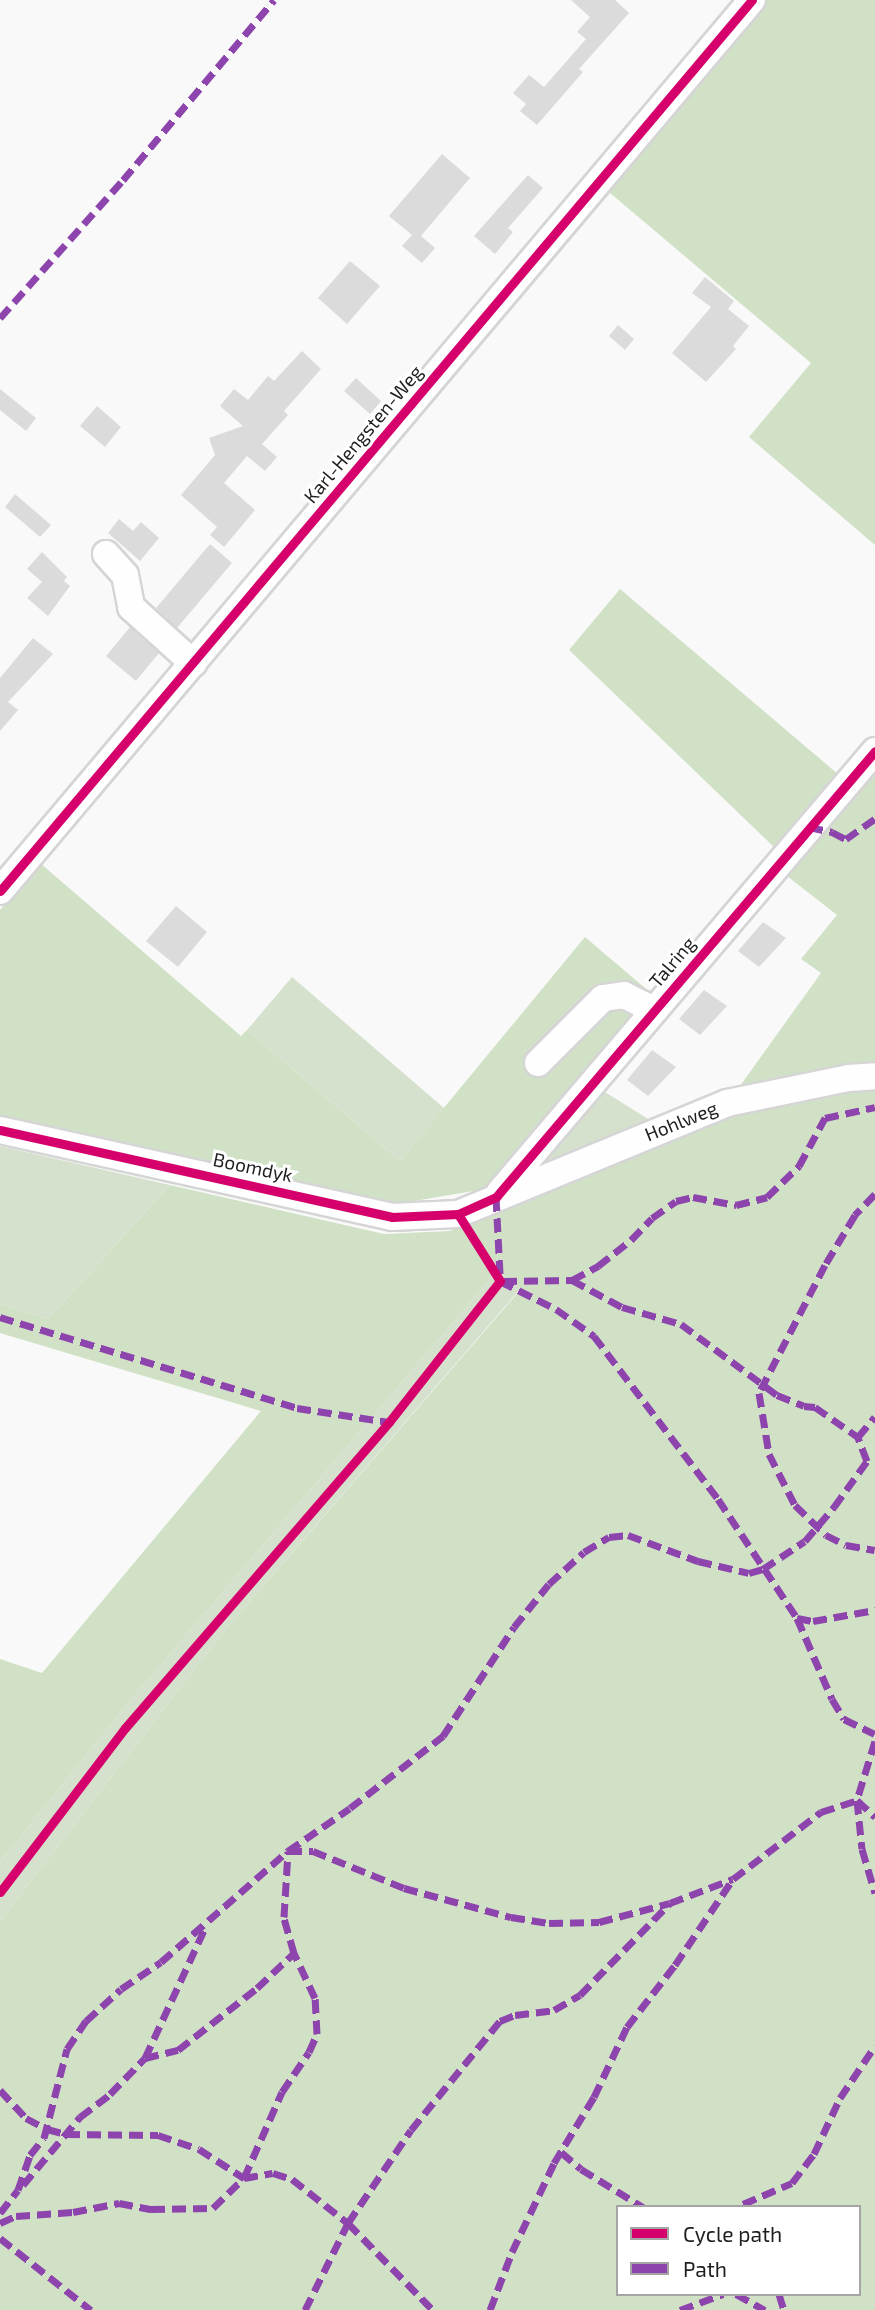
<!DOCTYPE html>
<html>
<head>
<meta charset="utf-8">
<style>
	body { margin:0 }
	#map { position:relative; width:875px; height:2310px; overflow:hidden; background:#f9f9fa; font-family:"Exo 2",sans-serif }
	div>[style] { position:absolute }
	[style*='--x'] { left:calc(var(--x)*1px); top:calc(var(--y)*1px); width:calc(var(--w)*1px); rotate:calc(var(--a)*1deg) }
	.green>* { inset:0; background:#d5e1cd }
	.forest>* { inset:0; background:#d0e1c5 }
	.building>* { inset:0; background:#dbdbdb }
	.roads { filter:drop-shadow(2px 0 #d5d5d6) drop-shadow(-2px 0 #d5d5d6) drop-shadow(0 2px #d5d5d6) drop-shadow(0 -2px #d5d5d6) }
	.minor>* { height:26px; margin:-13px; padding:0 13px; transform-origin:13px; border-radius:13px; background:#fefefe }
	.quiet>* { height:7px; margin-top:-3.5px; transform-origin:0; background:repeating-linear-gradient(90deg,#8e44ad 0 14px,transparent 0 21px) }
	.cycleway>* { height:9px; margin:-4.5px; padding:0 4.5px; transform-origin:4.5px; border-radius:4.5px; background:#d6006c }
	span { translate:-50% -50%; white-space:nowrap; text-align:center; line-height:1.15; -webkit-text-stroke:6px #fff; paint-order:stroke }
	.street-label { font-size:19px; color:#1e1f1f }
	.legend { position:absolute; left:616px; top:2205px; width:245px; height:91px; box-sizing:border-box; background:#fff; border:2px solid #a5a5a5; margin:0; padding:9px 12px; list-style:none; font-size:21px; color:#1e1f1f }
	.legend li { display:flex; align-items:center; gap:14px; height:35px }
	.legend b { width:35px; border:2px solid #a5a5a5 }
</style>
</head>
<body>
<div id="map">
	<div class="green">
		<div style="clip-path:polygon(603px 187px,610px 193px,92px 806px,86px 800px)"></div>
		<div style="clip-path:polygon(292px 977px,444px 1108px,400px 1161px,247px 1030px)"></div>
		<div style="clip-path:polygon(600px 1089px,653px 1122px,523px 1179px)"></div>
		<div style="clip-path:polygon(0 1146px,170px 1185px,48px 1319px,0 1304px)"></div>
		<div style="clip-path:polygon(497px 1271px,522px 1287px,220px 1636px,0 1921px,0 1862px,130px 1701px)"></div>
	</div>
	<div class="forest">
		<div style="clip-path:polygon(761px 0,875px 0,875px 545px,749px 437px,811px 363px,603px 187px)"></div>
		<div style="clip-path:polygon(620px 589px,839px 775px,776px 849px,569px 650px)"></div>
		<div style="clip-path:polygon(875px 765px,875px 1068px,740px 1086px,821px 973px,801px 959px,837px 915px,782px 872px)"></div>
		<div style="clip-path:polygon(40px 863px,241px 1036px,247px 1030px,400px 1161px,585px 937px,652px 994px,485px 1189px,391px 1205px,0 1115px,0 910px)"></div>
		<div style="clip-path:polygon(evenodd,875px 1082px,875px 2310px,0 2310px,0 1921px,220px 1636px,522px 1288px,497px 1271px,130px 1701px,0 1862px,0 1659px,42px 1673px,261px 1411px,0 1333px,0 1304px,48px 1319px,170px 1185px,384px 1234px,450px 1231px,672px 1134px,749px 1107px,875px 1082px,618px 2207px,859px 2207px,859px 2294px,618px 2294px,618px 2207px)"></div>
	</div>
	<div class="building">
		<div style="clip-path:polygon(571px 0,615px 0,629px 13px,579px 69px,583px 72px,537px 125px,520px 111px,526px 104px,513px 93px,529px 75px,544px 87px,586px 39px,577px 32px,590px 17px)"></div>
		<div style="clip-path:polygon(442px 154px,470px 178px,421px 236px,435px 248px,422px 263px,402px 246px,412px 235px,389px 216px)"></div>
		<div style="clip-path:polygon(528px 175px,543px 188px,508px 228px,513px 232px,495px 254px,474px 236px)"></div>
		<div style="clip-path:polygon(350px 261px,380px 286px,347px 324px,318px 298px)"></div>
		<div style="clip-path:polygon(705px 277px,734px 301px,728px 309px,749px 326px,733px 346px,736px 349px,706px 382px,672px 353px,711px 307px,692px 293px)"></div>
		<div style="clip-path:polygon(618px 325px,634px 339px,625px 350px,609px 336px)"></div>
		<div style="clip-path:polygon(302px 351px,321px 369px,284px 411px,288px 415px,262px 444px,277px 457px,265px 471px,247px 456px,224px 483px,255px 510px,224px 547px,210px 535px,217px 527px,181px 495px,215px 455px,209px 438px,243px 426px,220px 406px,234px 389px,248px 400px,268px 376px,274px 381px)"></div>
		<div style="clip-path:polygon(356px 378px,381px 401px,370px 414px,344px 391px)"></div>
		<div style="clip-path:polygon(0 389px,36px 418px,26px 431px,0 410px)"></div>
		<div style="clip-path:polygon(97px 406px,121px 427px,105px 447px,80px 426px)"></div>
		<div style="clip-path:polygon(15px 494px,51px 525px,40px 537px,5px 507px)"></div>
		<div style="clip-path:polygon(119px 519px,133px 531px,141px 522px,159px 538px,140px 561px,108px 533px)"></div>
		<div style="clip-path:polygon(210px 544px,232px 563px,177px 628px,156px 608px)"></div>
		<div style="clip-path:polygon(42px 552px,67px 577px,64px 581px,70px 586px,48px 616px,27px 598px,42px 582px,27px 569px)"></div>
		<div style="clip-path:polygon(130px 627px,159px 653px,136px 681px,106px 656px)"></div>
		<div style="clip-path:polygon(33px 638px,53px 654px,8px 702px,18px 710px,0 731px,0 678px)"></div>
		<div style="clip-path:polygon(176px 906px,207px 932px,178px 967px,146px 941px)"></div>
		<div style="clip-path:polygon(763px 922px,786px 938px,759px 967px,738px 951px)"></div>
		<div style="clip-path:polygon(704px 990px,727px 1006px,700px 1035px,679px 1019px)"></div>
		<div style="clip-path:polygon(652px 1050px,676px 1067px,648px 1096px,627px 1080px)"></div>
	</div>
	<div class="roads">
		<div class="minor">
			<div style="--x:106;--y:554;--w:28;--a:48"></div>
			<div style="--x:125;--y:575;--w:33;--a:79"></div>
			<div style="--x:131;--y:607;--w:84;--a:42.1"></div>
			<div style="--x:0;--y:891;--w:1166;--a:-49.84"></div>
			<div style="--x:538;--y:1063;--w:92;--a:-45"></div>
			<div style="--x:603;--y:998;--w:21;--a:-8"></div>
			<div style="--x:624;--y:995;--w:34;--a:27"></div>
			<div style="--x:0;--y:1130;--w:402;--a:12.5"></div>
			<div style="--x:392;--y:1217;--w:66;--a:-2.6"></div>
			<div style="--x:458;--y:1214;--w:291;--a:-22.4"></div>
			<div style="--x:727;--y:1103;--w:125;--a:-11.6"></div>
			<div style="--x:849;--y:1078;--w:26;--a:-4"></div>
			<div style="--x:500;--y:1192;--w:579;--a:-49.62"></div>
		</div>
	</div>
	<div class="quiet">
		<div style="--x:0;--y:318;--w:185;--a:-48.3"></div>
		<div style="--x:123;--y:180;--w:235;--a:-50"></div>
		<div style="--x:809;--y:827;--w:24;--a:12"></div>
		<div style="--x:832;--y:832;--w:16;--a:27"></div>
		<div style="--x:846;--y:839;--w:35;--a:-35"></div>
		<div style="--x:875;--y:1194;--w:29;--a:134"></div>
		<div style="--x:855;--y:1215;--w:58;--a:121"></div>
		<div style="--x:825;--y:1265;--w:144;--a:117.3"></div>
		<div style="--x:759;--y:1393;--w:62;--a:80.7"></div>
		<div style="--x:769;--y:1454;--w:57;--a:63"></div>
		<div style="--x:795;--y:1505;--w:43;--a:44.1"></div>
		<div style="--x:826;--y:1535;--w:22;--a:27"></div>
		<div style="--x:846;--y:1545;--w:29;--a:10"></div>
		<div style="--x:496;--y:1197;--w:77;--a:87"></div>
		<div style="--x:572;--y:1280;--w:30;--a:-28"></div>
		<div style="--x:598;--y:1266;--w:42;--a:-38.2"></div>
		<div style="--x:631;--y:1240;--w:30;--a:-46"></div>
		<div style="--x:652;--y:1218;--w:29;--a:-35"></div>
		<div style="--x:676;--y:1201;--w:17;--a:-13"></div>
		<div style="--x:693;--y:1197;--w:44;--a:10.5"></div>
		<div style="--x:736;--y:1205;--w:32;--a:-14"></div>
		<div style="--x:767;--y:1197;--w:45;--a:-44.1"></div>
		<div style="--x:799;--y:1166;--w:55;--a:-61.6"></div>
		<div style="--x:825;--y:1118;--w:51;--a:-12.4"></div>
		<div style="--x:500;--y:1281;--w:63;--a:26.6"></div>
		<div style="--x:556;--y:1309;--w:47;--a:35.4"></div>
		<div style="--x:594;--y:1336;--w:205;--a:52.7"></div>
		<div style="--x:718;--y:1499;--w:143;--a:56.4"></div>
		<div style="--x:797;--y:1618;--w:88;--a:66.6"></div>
		<div style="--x:832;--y:1699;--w:23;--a:59"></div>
		<div style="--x:844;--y:1719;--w:34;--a:26"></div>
		<div style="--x:503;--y:1281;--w:69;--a:-0.8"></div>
		<div style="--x:572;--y:1280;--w:57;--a:28.4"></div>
		<div style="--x:622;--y:1307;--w:61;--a:16.1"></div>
		<div style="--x:681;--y:1324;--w:119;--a:36.5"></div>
		<div style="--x:777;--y:1395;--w:29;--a:22"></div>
		<div style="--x:804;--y:1406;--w:11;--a:5"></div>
		<div style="--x:815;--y:1407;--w:52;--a:34.9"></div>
		<div style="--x:858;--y:1437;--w:26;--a:-50"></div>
		<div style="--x:0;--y:1317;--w:311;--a:17"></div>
		<div style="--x:297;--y:1408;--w:93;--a:8.7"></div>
		<div style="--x:797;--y:1618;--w:16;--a:11"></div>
		<div style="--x:813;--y:1621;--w:63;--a:-10.1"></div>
		<div style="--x:875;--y:1741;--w:62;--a:107"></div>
		<div style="--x:857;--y:1800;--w:49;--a:84.2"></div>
		<div style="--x:862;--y:1849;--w:46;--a:73.5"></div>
		<div style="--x:857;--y:1800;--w:25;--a:43"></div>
		<div style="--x:145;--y:2058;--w:34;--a:-14"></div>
		<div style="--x:178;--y:2050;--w:100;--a:-38.1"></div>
		<div style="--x:257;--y:1988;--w:51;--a:-43.4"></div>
		<div style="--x:0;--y:2090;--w:38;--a:47"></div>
		<div style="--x:26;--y:2118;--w:24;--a:28"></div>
		<div style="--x:47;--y:2129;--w:20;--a:15"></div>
		<div style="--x:66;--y:2134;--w:92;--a:0.6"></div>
		<div style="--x:158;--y:2135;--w:43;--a:18.9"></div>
		<div style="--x:199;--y:2149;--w:54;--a:32.8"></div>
		<div style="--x:244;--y:2178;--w:94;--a:-66.2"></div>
		<div style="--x:282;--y:2092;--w:48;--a:-56"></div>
		<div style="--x:309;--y:2052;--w:20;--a:-66"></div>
		<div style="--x:317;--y:2034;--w:36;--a:-93"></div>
		<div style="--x:315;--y:1998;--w:50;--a:-115"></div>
		<div style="--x:294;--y:1953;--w:37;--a:-106"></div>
		<div style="--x:284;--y:1917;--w:66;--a:-86.5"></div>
		<div style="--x:288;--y:1851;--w:25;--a:0"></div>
		<div style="--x:313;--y:1851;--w:98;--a:22.1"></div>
		<div style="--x:404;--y:1888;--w:111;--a:15.2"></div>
		<div style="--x:511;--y:1917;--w:38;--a:9"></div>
		<div style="--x:549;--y:1923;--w:50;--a:-1.1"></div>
		<div style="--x:599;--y:1922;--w:73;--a:-15"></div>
		<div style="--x:670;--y:1903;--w:67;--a:-20.9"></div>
		<div style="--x:561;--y:2152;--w:26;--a:40"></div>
		<div style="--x:581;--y:2169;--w:73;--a:31.5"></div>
		<div style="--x:23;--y:2185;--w:89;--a:-50"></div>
		<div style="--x:80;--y:2117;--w:38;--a:-37"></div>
		<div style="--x:110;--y:2094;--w:50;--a:-45.8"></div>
		<div style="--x:145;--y:2058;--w:145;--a:-65.2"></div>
		<div style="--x:743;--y:2204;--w:53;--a:-23.2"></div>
		<div style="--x:792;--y:2183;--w:36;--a:-53"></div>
		<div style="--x:814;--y:2154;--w:62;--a:-65.1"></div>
		<div style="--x:840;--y:2098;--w:63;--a:-56.1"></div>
		<div style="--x:0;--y:2213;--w:29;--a:-52"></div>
		<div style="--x:18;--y:2190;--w:37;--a:-71"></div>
		<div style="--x:30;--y:2155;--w:22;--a:-51"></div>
		<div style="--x:44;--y:2138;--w:92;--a:-75.5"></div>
		<div style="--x:67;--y:2049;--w:34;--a:-56"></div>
		<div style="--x:86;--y:2021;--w:47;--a:-42.4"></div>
		<div style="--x:121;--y:1989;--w:48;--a:-34"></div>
		<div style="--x:161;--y:1962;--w:169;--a:-41.2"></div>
		<div style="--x:288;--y:1851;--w:75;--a:-34.7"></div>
		<div style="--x:350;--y:1808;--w:118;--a:-37.7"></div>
		<div style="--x:443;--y:1736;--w:130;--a:-56.9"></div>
		<div style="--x:514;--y:1627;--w:55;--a:-50.9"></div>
		<div style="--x:549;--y:1584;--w:47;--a:-42.4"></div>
		<div style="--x:584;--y:1552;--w:29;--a:-31"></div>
		<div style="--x:609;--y:1537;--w:19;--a:-6"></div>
		<div style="--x:628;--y:1535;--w:75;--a:20.4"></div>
		<div style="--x:698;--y:1561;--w:52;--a:13.2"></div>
		<div style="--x:749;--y:1573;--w:15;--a:-16"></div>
		<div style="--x:763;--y:1569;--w:50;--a:-33.7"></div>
		<div style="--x:805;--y:1541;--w:45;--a:-49.5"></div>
		<div style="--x:834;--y:1507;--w:57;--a:-54.3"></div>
		<div style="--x:867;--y:1461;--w:26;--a:-111"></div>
		<div style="--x:0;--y:2223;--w:17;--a:-24"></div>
		<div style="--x:16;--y:2216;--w:57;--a:-4"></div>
		<div style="--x:73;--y:2212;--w:47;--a:-11.1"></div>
		<div style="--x:119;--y:2203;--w:33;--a:11"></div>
		<div style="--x:151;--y:2209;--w:62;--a:-0.9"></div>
		<div style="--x:213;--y:2208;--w:43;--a:-44.1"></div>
		<div style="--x:244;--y:2178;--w:29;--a:-10"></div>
		<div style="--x:273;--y:2173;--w:20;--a:18"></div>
		<div style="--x:292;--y:2179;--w:71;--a:38.2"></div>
		<div style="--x:348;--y:2223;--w:122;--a:45.7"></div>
		<div style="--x:0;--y:2238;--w:116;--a:38.4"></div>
		<div style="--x:736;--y:2294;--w:33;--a:29"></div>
		<div style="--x:779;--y:2294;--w:17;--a:73"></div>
		<div style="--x:305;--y:2310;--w:97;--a:-63.7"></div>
		<div style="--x:348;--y:2223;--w:112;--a:-55.9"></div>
		<div style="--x:411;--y:2130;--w:127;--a:-50.8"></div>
		<div style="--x:491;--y:2032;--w:14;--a:-51"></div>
		<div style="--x:500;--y:2021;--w:16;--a:-22"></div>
		<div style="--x:515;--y:2015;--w:39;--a:-7"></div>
		<div style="--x:554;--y:2010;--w:30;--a:-30"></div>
		<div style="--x:580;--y:1995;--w:129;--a:-45.6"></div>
		<div style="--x:490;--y:2310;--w:62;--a:-69.2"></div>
		<div style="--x:512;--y:2252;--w:98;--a:-64.7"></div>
		<div style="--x:554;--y:2163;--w:77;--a:-58.8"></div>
		<div style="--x:594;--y:2097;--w:77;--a:-64.8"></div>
		<div style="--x:627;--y:2027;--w:78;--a:-52.3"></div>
		<div style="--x:675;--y:1965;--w:104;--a:-56"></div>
		<div style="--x:733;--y:1879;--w:111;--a:-37.3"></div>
		<div style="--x:821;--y:1812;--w:38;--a:-18"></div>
		<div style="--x:680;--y:2310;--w:46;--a:-20.4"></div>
	</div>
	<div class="cycleway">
		<div style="--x:0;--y:891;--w:1166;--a:-49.84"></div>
		<div style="--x:0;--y:1130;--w:402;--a:12.5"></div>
		<div style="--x:392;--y:1217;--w:66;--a:-2.6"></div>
		<div style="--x:458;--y:1214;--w:42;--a:-24.1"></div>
		<div style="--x:496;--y:1197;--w:585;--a:-49.64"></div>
		<div style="--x:0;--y:1892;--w:206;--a:-52.7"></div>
		<div style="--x:125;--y:1728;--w:404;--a:-49.2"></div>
		<div style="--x:389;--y:1422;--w:179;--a:-51.8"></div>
		<div style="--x:500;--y:1281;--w:79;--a:-122.1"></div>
	</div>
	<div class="street-label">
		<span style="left:363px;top:434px;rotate:-50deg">Karl-Hengsten-Weg</span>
		<span style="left:672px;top:962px;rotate:-50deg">Talring</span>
		<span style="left:681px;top:1121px;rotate:-22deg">Hohlweg</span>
		<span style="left:253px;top:1167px;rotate:12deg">Boomdyk</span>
	</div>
	<ul class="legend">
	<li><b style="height:9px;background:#d6006c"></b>Cycle path</li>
	<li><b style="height:9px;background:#8e44ad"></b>Path</li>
	</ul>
</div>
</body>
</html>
